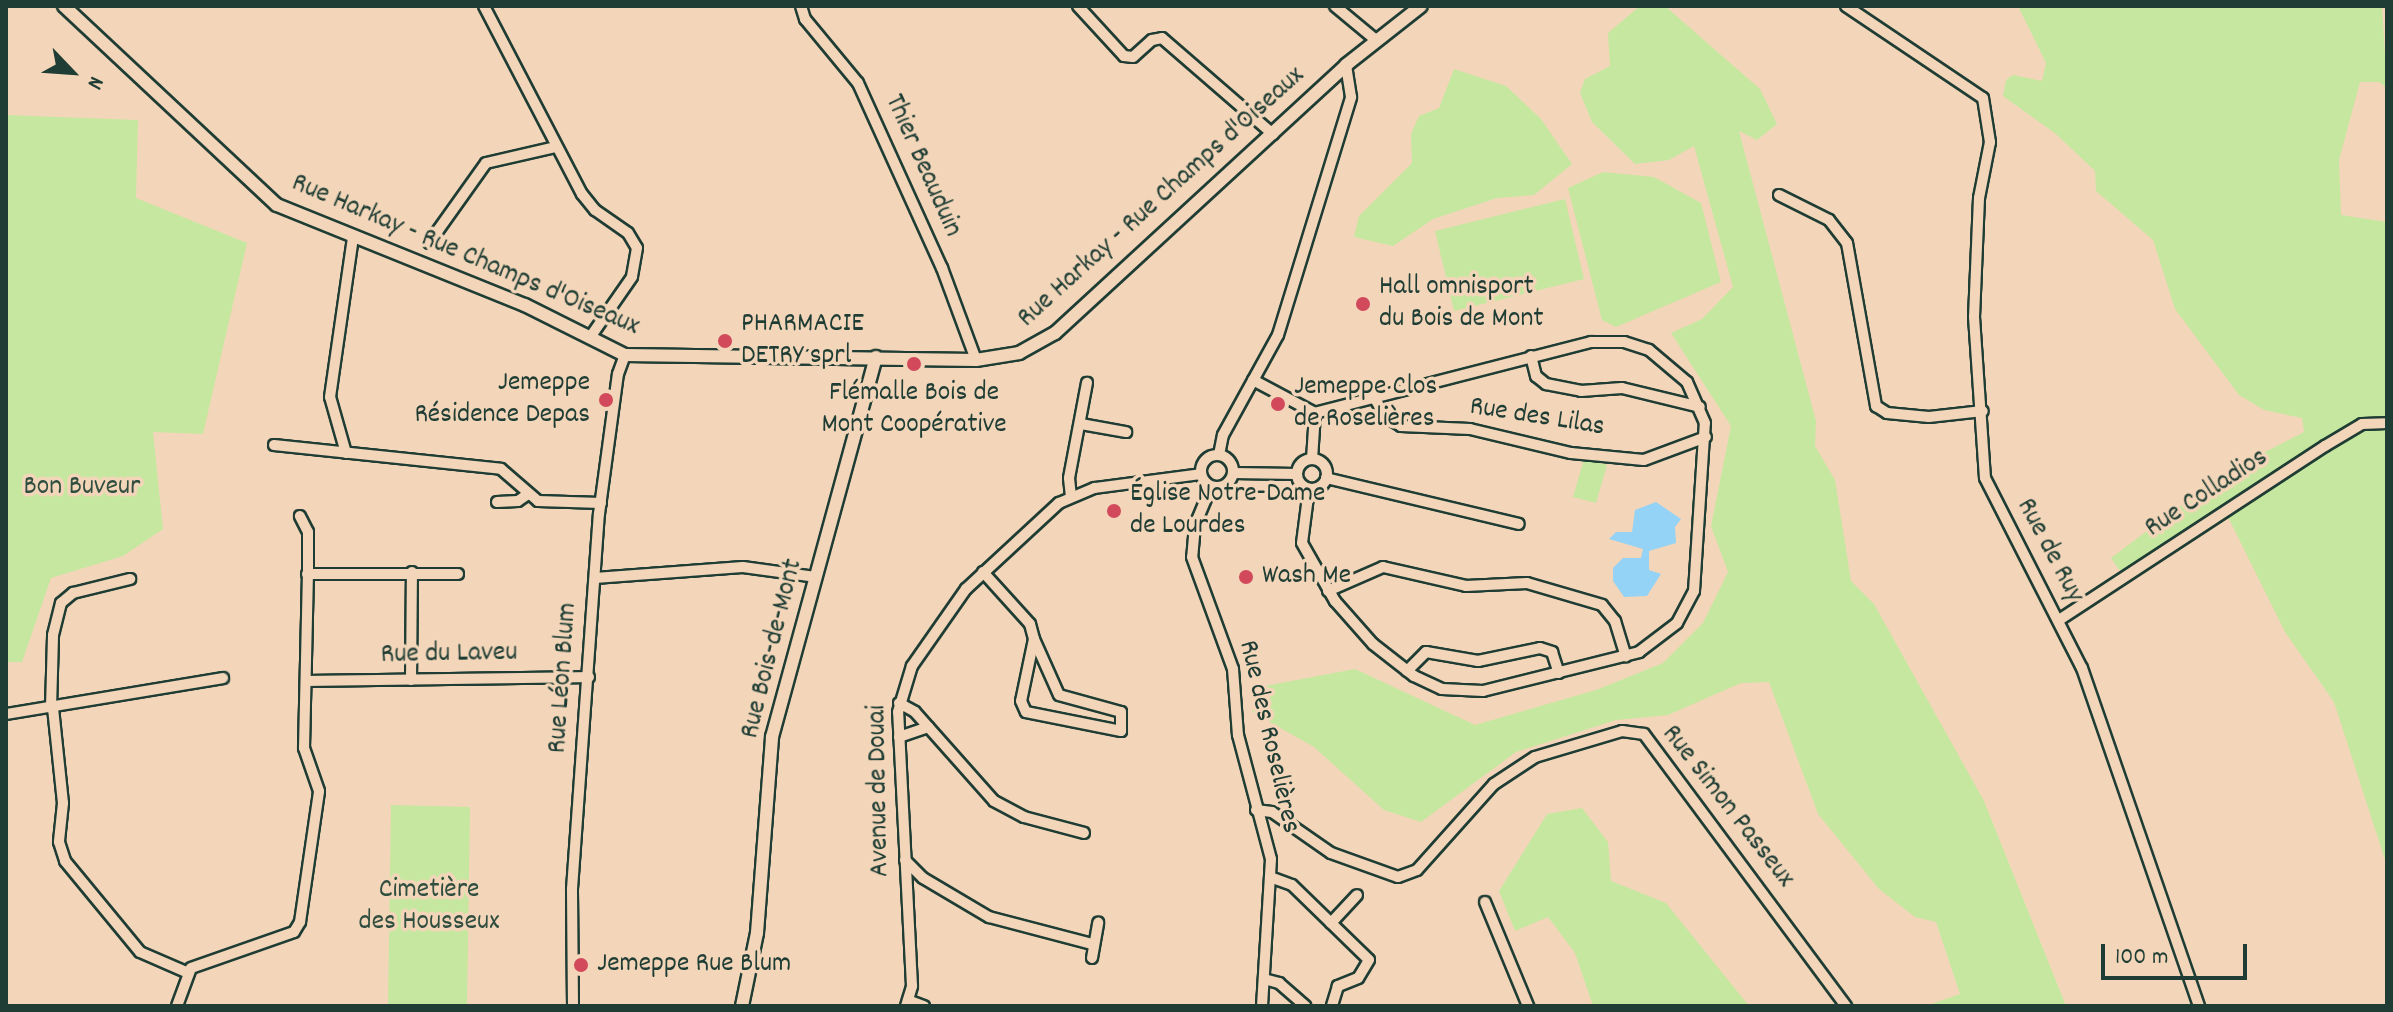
<!DOCTYPE html>
<html>
<head>
<meta charset="utf-8">
<style>
	body { margin:0 }
	#map { position:relative; width:2393px; height:1012px; overflow:hidden; background:#f3d6b9; font-family:Dekko,sans-serif }
	div>[style] { position:absolute }
	[style*='--x'] { left:calc(var(--x)*1px); top:calc(var(--y)*1px); width:calc(var(--w)*1px); rotate:calc(var(--a)*1deg) }
	.green>* { inset:0; background:#c6e79f }
	.water>* { inset:0; background:#94d3f5 }
	.roads { filter:drop-shadow(2px 0 #1f3d34) drop-shadow(-2px 0 #1f3d34) drop-shadow(0 2px #1f3d34) drop-shadow(0 -2px #1f3d34) }
	.minor>* { height:10px; margin:-5px; padding:0 5px; transform-origin:5px; border-radius:5px; background:#f3d6b9 }
	.minor>.ring { margin:-5px; padding:0; box-sizing:content-box; background:none; border:10px solid #f3d6b9; border-radius:50% }
	.tertiary>* { height:12px; margin:-6px; padding:0 6px; transform-origin:6px; border-radius:6px; background:#f3d6b9 }
	.dots>* { width:22px; height:22px; translate:-50% -50%; box-sizing:border-box; border:4px solid #f3d6b9; border-radius:50% }
	span { translate:-50% -50%; white-space:nowrap; text-align:center; line-height:1.15; -webkit-text-stroke:7px #f3d6b9; paint-order:stroke }
	.street-label { font-size:28px; color:#1f3d34 }
	.poi-label { font-size:28px; color:#1f3d34 }
	.left { translate:0 -50%; text-align:left }
	.right { translate:-100% -50%; text-align:right }
	.park-label { font-size:28px; color:#304e3f }
	.frame { position:absolute; inset:0; border:8px solid #1f3d34; pointer-events:none }
	.north { position:absolute; left:32px; top:32px; width:80px; height:80px; -webkit-text-stroke:6px #f3d6b9; paint-order:stroke; rotate:115deg; font-size:22px; font-weight:700; line-height:32px; text-align:center; color:#1f3d34 }
	.north::after { content:''; display:block; margin:auto; width:28px; height:36px; background:#1f3d34; clip-path:polygon(50% 0,100% 100%,50% 72%,0 100%) }
	.scale { position:absolute; left:2101px; top:944px; width:146px; height:36px; box-sizing:border-box; border:4px solid #1f3d34; border-top:0; padding-left:10px; font-size:24px; line-height:28px; white-space:nowrap; color:#1f3d34; -webkit-text-stroke:6px #f3d6b9; paint-order:stroke }
</style>
</head>
<body>
<div id="map">
	<div class="green">
		<div style="clip-path:polygon(1640px 6px,1665px 6px,1760px 89px,1777px 124px,1757px 140px,1739px 131px,1816px 421px,1815px 446px,1835px 480px,1851px 581px,1874px 604px,1984px 801px,2066px 1006px,1926px 1006px,1960px 994px,1936px 922px,1915px 917px,1879px 889px,1818px 814px,1769px 682px,1741px 683px,1668px 715px,1616px 720px,1516px 752px,1421px 822px,1384px 810px,1314px 747px,1252px 712px,1264px 686px,1355px 669px,1475px 725px,1596px 690px,1663px 663px,1703px 623px,1728px 572px,1711px 526px,1731px 426px,1671px 333px,1702px 319px,1733px 287px,1694px 146px,1669px 160px,1635px 164px,1592px 122px,1580px 93px,1585px 79px,1610px 66px,1608px 33px)"></div>
		<div style="clip-path:polygon(2018px 6px,2382px 6px,2387px 88px,2379px 82px,2360px 82px,2339px 160px,2341px 215px,2387px 222px,2387px 419px,2357px 420px,2123px 575px,2111px 558px,2224px 473px,2304px 432px,2302px 418px,2264px 410px,2239px 395px,2175px 309px,2153px 240px,2096px 191px,2095px 171px,2056px 134px,2003px 96px,2006px 80px,2013px 75px,2042px 81px,2046px 63px)"></div>
		<div style="clip-path:polygon(1454px 69px,1506px 86px,1541px 119px,1572px 164px,1534px 195px,1497px 198px,1433px 219px,1393px 246px,1354px 237px,1359px 216px,1412px 163px,1411px 134px,1419px 116px,1439px 108px)"></div>
		<div style="clip-path:polygon(6px 115px,138px 120px,136px 198px,247px 243px,203px 434px,153px 432px,163px 529px,123px 556px,51px 578px,22px 662px,6px 662px)"></div>
		<div style="clip-path:polygon(1603px 172px,1654px 177px,1701px 203px,1721px 282px,1616px 327px,1602px 320px,1568px 188px)"></div>
		<div style="clip-path:polygon(1565px 199px,1584px 279px,1454px 311px,1435px 231px)"></div>
		<div style="clip-path:polygon(2370px 426px,2387px 426px,2387px 866px,2334px 702px,2285px 632px,2227px 515px)"></div>
		<div style="clip-path:polygon(1584px 459px,1607px 465px,1596px 503px,1573px 497px)"></div>
		<div style="clip-path:polygon(391px 805px,470px 807px,467px 1006px,388px 1006px)"></div>
		<div style="clip-path:polygon(1582px 808px,1608px 842px,1611px 881px,1666px 903px,1749px 1006px,1593px 1006px,1575px 953px,1548px 917px,1515px 931px,1499px 891px,1547px 814px)"></div>
	</div>
	<div class="water">
		<div style="clip-path:polygon(1656px 502px,1681px 519px,1675px 527px,1676px 543px,1649px 551px,1649px 570px,1661px 574px,1647px 596px,1624px 597px,1613px 581px,1613px 568px,1623px 558px,1641px 558px,1643px 549px,1609px 539px,1616px 532px,1632px 532px,1635px 510px)"></div>
	</div>
	<div class="roads">
		<div class="minor">
			<div style="--x:484;--y:6;--w:212;--a:62.5"></div>
			<div style="--x:582;--y:194;--w:21;--a:51"></div>
			<div style="--x:595;--y:210;--w:40;--a:34.9"></div>
			<div style="--x:628;--y:233;--w:17;--a:59"></div>
			<div style="--x:637;--y:248;--w:29;--a:100"></div>
			<div style="--x:632;--y:277;--w:72;--a:124.8"></div>
			<div style="--x:801;--y:6;--w:14;--a:73"></div>
			<div style="--x:805;--y:19;--w:83;--a:50.4"></div>
			<div style="--x:858;--y:83;--w:203;--a:65.6"></div>
			<div style="--x:942;--y:268;--w:98;--a:69.7"></div>
			<div style="--x:1078;--y:6;--w:68;--a:47.4"></div>
			<div style="--x:1124;--y:56;--w:9;--a:6"></div>
			<div style="--x:1133;--y:57;--w:25;--a:-42"></div>
			<div style="--x:1152;--y:40;--w:10;--a:-11"></div>
			<div style="--x:1162;--y:38;--w:147;--a:40.9"></div>
			<div style="--x:1335;--y:6;--w:53;--a:39.7"></div>
			<div style="--x:1846;--y:6;--w:165;--a:33.9"></div>
			<div style="--x:1983;--y:98;--w:45;--a:81"></div>
			<div style="--x:1990;--y:142;--w:57;--a:101.1"></div>
			<div style="--x:1979;--y:198;--w:119;--a:92.4"></div>
			<div style="--x:1974;--y:317;--w:161;--a:86.1"></div>
			<div style="--x:1985;--y:478;--w:213;--a:63"></div>
			<div style="--x:2082;--y:668;--w:358;--a:70.9"></div>
			<div style="--x:1779;--y:195;--w:56;--a:26.6"></div>
			<div style="--x:1829;--y:220;--w:29;--a:52"></div>
			<div style="--x:1847;--y:243;--w:166;--a:79.9"></div>
			<div style="--x:1876;--y:406;--w:13;--a:32"></div>
			<div style="--x:1887;--y:413;--w:42;--a:5.4"></div>
			<div style="--x:1929;--y:417;--w:54;--a:-6.3"></div>
			<div style="--x:429;--y:243;--w:98;--a:-54.5"></div>
			<div style="--x:486;--y:163;--w:72;--a:-12.9"></div>
			<div style="--x:1531;--y:356;--w:21;--a:76"></div>
			<div style="--x:1536;--y:376;--w:13;--a:39"></div>
			<div style="--x:1546;--y:384;--w:36;--a:11"></div>
			<div style="--x:1581;--y:391;--w:41;--a:-4.2"></div>
			<div style="--x:1622;--y:388;--w:80;--a:13.7"></div>
			<div style="--x:1253;--y:380;--w:70;--a:28"></div>
			<div style="--x:1315;--y:413;--w:46;--a:93.7"></div>
			<div style="--x:1372;--y:394;--w:26;--a:59"></div>
			<div style="--x:1385;--y:416;--w:19;--a:32"></div>
			<div style="--x:1401;--y:426;--w:69;--a:2.5"></div>
			<div style="--x:1470;--y:429;--w:104;--a:13.4"></div>
			<div style="--x:1571;--y:453;--w:73;--a:5.5"></div>
			<div style="--x:1644;--y:460;--w:66;--a:-20.4"></div>
			<div style="--x:1081;--y:424;--w:46;--a:10.1"></div>
			<div style="--x:274;--y:445;--w:228;--a:6"></div>
			<div style="--x:501;--y:469;--w:49;--a:40.9"></div>
			<div style="--x:538;--y:501;--w:63;--a:1.8"></div>
			<div style="--x:346;--y:453;--w:58;--a:-105.9"></div>
			<div style="--x:330;--y:397;--w:161;--a:-81.8"></div>
			<div class="ring" style="left:1201px;top:455px;width:22px;height:22px"></div>
			<div style="--x:1219;--y:455;--w:20;--a:-79"></div>
			<div style="--x:1223;--y:435;--w:114;--a:-61.2"></div>
			<div style="--x:1278;--y:335;--w:249;--a:-72.9"></div>
			<div style="--x:1351;--y:97;--w:32;--a:-99"></div>
			<div class="ring" style="left:1297px;top:459px;width:20px;height:20px"></div>
			<div style="--x:1233;--y:473;--w:64;--a:0.9"></div>
			<div style="--x:1326;--y:478;--w:198;--a:13.4"></div>
			<div style="--x:1211;--y:487;--w:41;--a:112.8"></div>
			<div style="--x:1195;--y:525;--w:32;--a:95"></div>
			<div style="--x:1192;--y:557;--w:119;--a:69.9"></div>
			<div style="--x:1233;--y:669;--w:66;--a:85.7"></div>
			<div style="--x:1238;--y:735;--w:128;--a:75.1"></div>
			<div style="--x:1271;--y:859;--w:147;--a:93.5"></div>
			<div style="--x:1309;--y:489;--w:54;--a:97.4"></div>
			<div style="--x:1302;--y:543;--w:67;--a:60.4"></div>
			<div style="--x:1335;--y:601;--w:57;--a:48.5"></div>
			<div style="--x:1373;--y:644;--w:52;--a:38"></div>
			<div style="--x:1414;--y:676;--w:31;--a:25"></div>
			<div style="--x:1442;--y:689;--w:41;--a:2.8"></div>
			<div style="--x:1483;--y:691;--w:161;--a:-14"></div>
			<div style="--x:1639;--y:652;--w:48;--a:-37.3"></div>
			<div style="--x:1677;--y:623;--w:36;--a:-62"></div>
			<div style="--x:1694;--y:591;--w:168;--a:-86.3"></div>
			<div style="--x:1705;--y:423;--w:45;--a:-113.7"></div>
			<div style="--x:1687;--y:382;--w:50;--a:-139.9"></div>
			<div style="--x:1649;--y:350;--w:26;--a:-162"></div>
			<div style="--x:1624;--y:342;--w:33;--a:180"></div>
			<div style="--x:1591;--y:342;--w:285;--a:165.6"></div>
			<div style="--x:1071;--y:497;--w:19;--a:-96"></div>
			<div style="--x:1069;--y:478;--w:97;--a:-79.3"></div>
			<div style="--x:497;--y:502;--w:21;--a:-3"></div>
			<div style="--x:518;--y:501;--w:12;--a:-35"></div>
			<div style="--x:983;--y:572;--w:70;--a:47.9"></div>
			<div style="--x:1030;--y:624;--w:16;--a:75"></div>
			<div style="--x:1034;--y:639;--w:63;--a:101.8"></div>
			<div style="--x:1021;--y:701;--w:12;--a:66"></div>
			<div style="--x:1026;--y:712;--w:97;--a:11.3"></div>
			<div style="--x:1121;--y:731;--w:19;--a:-90"></div>
			<div style="--x:1121;--y:712;--w:64;--a:-164.7"></div>
			<div style="--x:1059;--y:695;--w:61;--a:-114.1"></div>
			<div style="--x:307;--y:574;--w:151;--a:0"></div>
			<div style="--x:595;--y:578;--w:148;--a:-4.3"></div>
			<div style="--x:743;--y:567;--w:74;--a:7.8"></div>
			<div style="--x:1328;--y:591;--w:60;--a:-23.6"></div>
			<div style="--x:1383;--y:567;--w:85;--a:12.9"></div>
			<div style="--x:1466;--y:586;--w:61;--a:-2.8"></div>
			<div style="--x:1527;--y:583;--w:78;--a:16.3"></div>
			<div style="--x:1602;--y:605;--w:21;--a:51"></div>
			<div style="--x:1615;--y:621;--w:37;--a:73"></div>
			<div style="--x:2059;--y:620;--w:318;--a:-33.2"></div>
			<div style="--x:2325;--y:446;--w:43;--a:-30.7"></div>
			<div style="--x:2362;--y:424;--w:25;--a:-2"></div>
			<div style="--x:1407;--y:671;--w:27;--a:-45"></div>
			<div style="--x:1426;--y:652;--w:53;--a:9.8"></div>
			<div style="--x:1478;--y:661;--w:63;--a:-11.8"></div>
			<div style="--x:1540;--y:648;--w:13;--a:18"></div>
			<div style="--x:1552;--y:652;--w:22;--a:72"></div>
			<div style="--x:411;--y:680;--w:108;--a:-89.5"></div>
			<div style="--x:310;--y:681;--w:279;--a:-0.8"></div>
			<div style="--x:899;--y:703;--w:18;--a:29"></div>
			<div style="--x:915;--y:712;--w:119;--a:48.4"></div>
			<div style="--x:994;--y:801;--w:34;--a:28"></div>
			<div style="--x:1024;--y:817;--w:62;--a:14.9"></div>
			<div style="--x:51;--y:708;--w:73;--a:-88.4"></div>
			<div style="--x:53;--y:635;--w:33;--a:-76"></div>
			<div style="--x:61;--y:603;--w:16;--a:-40"></div>
			<div style="--x:73;--y:593;--w:59;--a:-13.8"></div>
			<div style="--x:53;--y:708;--w:96;--a:84"></div>
			<div style="--x:63;--y:803;--w:39;--a:96"></div>
			<div style="--x:59;--y:842;--w:20;--a:72"></div>
			<div style="--x:65;--y:861;--w:118;--a:50.5"></div>
			<div style="--x:140;--y:952;--w:50;--a:23.5"></div>
			<div style="--x:6;--y:714;--w:220;--a:-9.4"></div>
			<div style="--x:899;--y:737;--w:31;--a:-19"></div>
			<div style="--x:1256;--y:810;--w:16;--a:7"></div>
			<div style="--x:1272;--y:812;--w:72;--a:34.8"></div>
			<div style="--x:1331;--y:853;--w:71;--a:19.7"></div>
			<div style="--x:1398;--y:877;--w:20;--a:-20"></div>
			<div style="--x:1417;--y:870;--w:115;--a:-48.2"></div>
			<div style="--x:1494;--y:784;--w:49;--a:-33.4"></div>
			<div style="--x:1535;--y:757;--w:91;--a:-16.6"></div>
			<div style="--x:1622;--y:731;--w:22;--a:8"></div>
			<div style="--x:1644;--y:734;--w:339;--a:53.4"></div>
			<div style="--x:905;--y:860;--w:25;--a:45"></div>
			<div style="--x:923;--y:878;--w:77;--a:30.6"></div>
			<div style="--x:989;--y:917;--w:106;--a:14.7"></div>
			<div style="--x:1270;--y:877;--w:23;--a:20"></div>
			<div style="--x:1292;--y:885;--w:107;--a:44.2"></div>
			<div style="--x:1369;--y:960;--w:21;--a:121"></div>
			<div style="--x:1358;--y:978;--w:22;--a:158"></div>
			<div style="--x:1338;--y:986;--w:21;--a:107"></div>
			<div style="--x:1485;--y:902;--w:113;--a:67.5"></div>
			<div style="--x:1331;--y:923;--w:38;--a:-47"></div>
			<div style="--x:1092;--y:958;--w:36;--a:-80"></div>
			<div style="--x:1264;--y:979;--w:16;--a:15"></div>
			<div style="--x:1279;--y:983;--w:35;--a:41"></div>
			<div style="--x:910;--y:1001;--w:15;--a:20"></div>
			<div style="--x:177;--y:1006;--w:40;--a:-69.8"></div>
			<div style="--x:191;--y:968;--w:109;--a:-19.3"></div>
			<div style="--x:294;--y:932;--w:12;--a:-59"></div>
			<div style="--x:300;--y:922;--w:132;--a:-81.7"></div>
			<div style="--x:319;--y:791;--w:46;--a:-109.2"></div>
			<div style="--x:304;--y:748;--w:179;--a:-88.7"></div>
			<div style="--x:308;--y:569;--w:37;--a:-90"></div>
			<div style="--x:308;--y:532;--w:18;--a:-117"></div>
			<div style="--x:573;--y:1006;--w:117;--a:-90.5"></div>
			<div style="--x:572;--y:889;--w:376;--a:-85.9"></div>
			<div style="--x:599;--y:514;--w:141;--a:-82.3"></div>
			<div style="--x:618;--y:374;--w:20;--a:-70"></div>
			<div style="--x:906;--y:1006;--w:21;--a:-73"></div>
			<div style="--x:912;--y:986;--w:274;--a:-92.9"></div>
			<div style="--x:898;--y:712;--w:48;--a:-73.1"></div>
			<div style="--x:912;--y:666;--w:94;--a:-55"></div>
			<div style="--x:966;--y:589;--w:127;--a:-42.8"></div>
			<div style="--x:1059;--y:503;--w:39;--a:-23"></div>
			<div style="--x:1095;--y:488;--w:107;--a:-7.5"></div>
		</div>
		<div class="tertiary">
			<div style="--x:64;--y:6;--w:291;--a:43.1"></div>
			<div style="--x:277;--y:205;--w:267;--a:22"></div>
			<div style="--x:525;--y:305;--w:112;--a:26.6"></div>
			<div style="--x:625;--y:355;--w:351;--a:0.8"></div>
			<div style="--x:976;--y:360;--w:44;--a:-9.2"></div>
			<div style="--x:1019;--y:353;--w:41;--a:-29.1"></div>
			<div style="--x:1055;--y:333;--w:396;--a:-42.6"></div>
			<div style="--x:1346;--y:65;--w:95;--a:-38.2"></div>
			<div style="--x:742;--y:1006;--w:75;--a:-78.4"></div>
			<div style="--x:757;--y:933;--w:197;--a:-85.6"></div>
			<div style="--x:772;--y:737;--w:394;--a:-74.7"></div>
		</div>
	</div>
	<div class="dots">
		<div style="left:1363px;top:304px;background:#d1495b"></div>
		<div style="left:725px;top:341px;background:#d1495b"></div>
		<div style="left:914px;top:364px;background:#d1495b"></div>
		<div style="left:606px;top:400px;background:#d1495b"></div>
		<div style="left:1278px;top:404px;background:#d1495b"></div>
		<div style="left:1114px;top:511px;background:#d1495b"></div>
		<div style="left:1246px;top:577px;background:#d1495b"></div>
		<div style="left:581px;top:965px;background:#d1495b"></div>
	</div>
	<div class="street-label">
		<span style="left:922px;top:166px;rotate:66deg">Thier Beauduin</span>
		<span style="left:1162px;top:198px;rotate:-42deg">Rue Harkay - Rue Champs d'Oiseaux</span>
		<span style="left:465px;top:256px;rotate:23deg">Rue Harkay - Rue Champs d'Oiseaux</span>
		<span style="left:1537px;top:418px;rotate:9deg">Rue des Lilas</span>
		<span style="left:2207px;top:494px;rotate:-33deg">Rue Colladios</span>
		<span style="left:2049px;top:551px;rotate:62deg">Rue de Ruy</span>
		<span style="left:773px;top:649px;rotate:-76deg">Rue Bois-de-Mont</span>
		<span style="left:449px;top:655px;rotate:-1deg">Rue du Laveu</span>
		<span style="left:564px;top:678px;rotate:-86deg">Rue Léon Blum</span>
		<span style="left:1268px;top:737px;rotate:77deg">Rue des Roselières</span>
		<span style="left:880px;top:791px;rotate:-91deg">Avenue de Douai</span>
		<span style="left:1727px;top:807px;rotate:52deg">Rue Simon Passeux</span>
	</div>
	<div class="poi-label">
		<span class="left" style="left:1379px;top:304px">Hall omnisport<br>du Bois de Mont</span>
		<span class="left" style="left:741px;top:341px">PHARMACIE<br>DETRY sprl</span>
		<span class="right" style="left:590px;top:400px">Jemeppe<br>Résidence Depas</span>
		<span class="left" style="left:1294px;top:404px">Jemeppe Clos<br>de Roselières</span>
		<span style="left:914px;top:410px">Flémalle Bois de<br>Mont Coopérative</span>
		<span class="left" style="left:1130px;top:511px">Église Notre-Dame<br>de Lourdes</span>
		<span class="left" style="left:1262px;top:577px">Wash Me</span>
		<span class="left" style="left:597px;top:965px">Jemeppe Rue Blum</span>
	</div>
	<div class="park-label">
		<span style="left:82px;top:488px">Bon Buveur</span>
		<span style="left:429px;top:907px">Cimetière<br>des Housseux</span>
	</div>
	<div class="frame"></div>
	<div class="north">N</div>
	<div class="scale">100 m</div>
</div>
</body>
</html>
